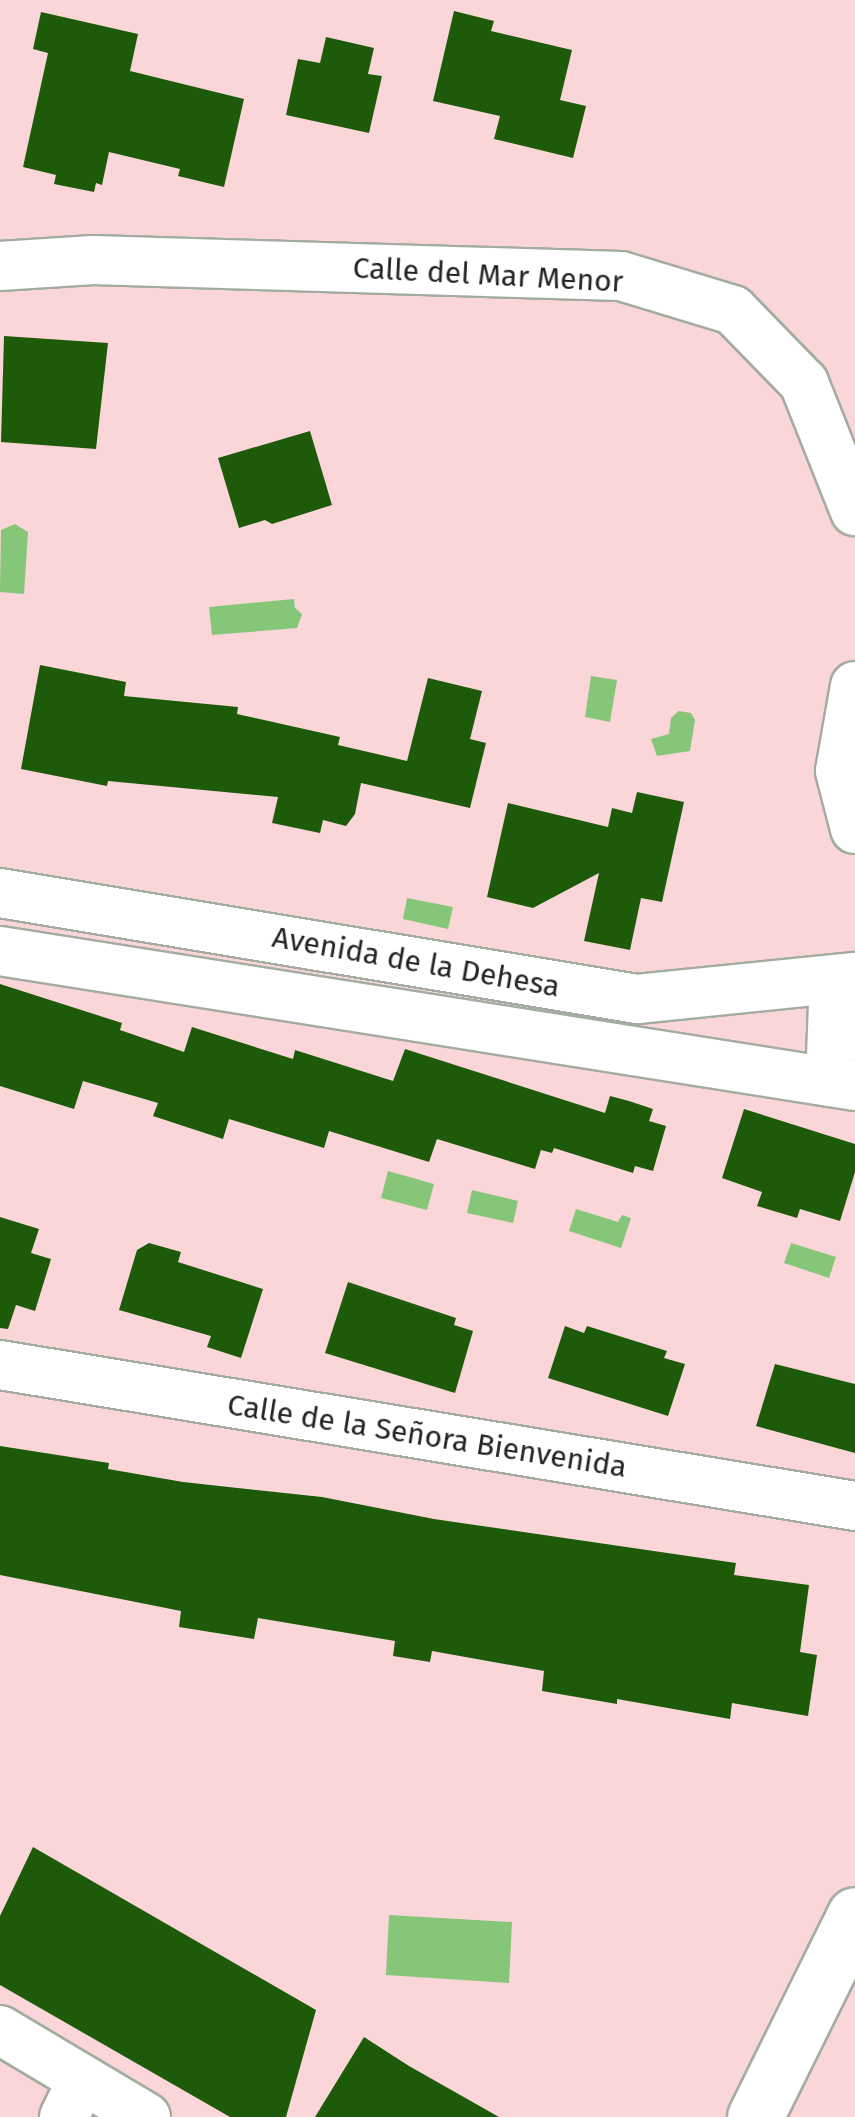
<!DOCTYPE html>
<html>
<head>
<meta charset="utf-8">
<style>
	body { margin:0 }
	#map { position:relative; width:855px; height:2117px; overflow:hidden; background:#f4fff2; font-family:"Fira Sans",sans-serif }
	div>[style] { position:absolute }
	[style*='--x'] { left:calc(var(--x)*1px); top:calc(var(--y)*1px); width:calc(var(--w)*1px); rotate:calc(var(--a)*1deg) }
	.green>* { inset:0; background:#fbd6d8 }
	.water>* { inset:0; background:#86c678 }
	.building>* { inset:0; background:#1d5b0b }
	.roads { filter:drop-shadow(2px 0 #a2aca0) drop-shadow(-2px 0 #a2aca0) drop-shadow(0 2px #a2aca0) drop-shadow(0 -2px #a2aca0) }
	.minor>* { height:48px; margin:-24px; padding:0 24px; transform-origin:24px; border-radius:24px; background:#fff }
	.major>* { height:55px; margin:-27.5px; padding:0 27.5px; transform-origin:27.5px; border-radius:27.5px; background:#fff }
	span { translate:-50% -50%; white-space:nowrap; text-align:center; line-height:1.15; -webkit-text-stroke:10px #fff; paint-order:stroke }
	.street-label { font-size:30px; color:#222521 }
</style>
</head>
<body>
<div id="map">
	<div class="green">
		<div style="clip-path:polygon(0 0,855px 0,855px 2117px,0 2117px)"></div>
	</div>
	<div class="water">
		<div style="clip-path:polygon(15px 524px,28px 532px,24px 594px,0 592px,1px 530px)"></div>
		<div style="clip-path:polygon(294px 599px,295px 608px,302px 614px,297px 628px,212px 635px,209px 607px)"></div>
		<div style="clip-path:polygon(591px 676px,617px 680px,610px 722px,585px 717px)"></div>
		<div style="clip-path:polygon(679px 711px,691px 713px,695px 720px,690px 751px,657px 756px,651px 739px,669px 734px,671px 718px)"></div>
		<div style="clip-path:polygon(407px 898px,453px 907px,448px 929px,403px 919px)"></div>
		<div style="clip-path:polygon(388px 1171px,434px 1184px,427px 1210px,381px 1198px)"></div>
		<div style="clip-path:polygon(472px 1190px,518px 1201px,513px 1223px,467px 1213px)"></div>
		<div style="clip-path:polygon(576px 1209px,618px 1222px,622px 1215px,631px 1218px,621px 1248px,569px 1231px)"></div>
		<div style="clip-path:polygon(791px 1243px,836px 1257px,829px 1278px,784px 1263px)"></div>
		<div style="clip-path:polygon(389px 1915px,512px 1922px,509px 1983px,386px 1975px)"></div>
	</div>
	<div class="building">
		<div style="clip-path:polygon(454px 11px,494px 21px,491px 31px,572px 50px,560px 100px,586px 106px,573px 158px,494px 139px,500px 116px,433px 101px)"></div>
		<div style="clip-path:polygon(41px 12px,138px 34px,130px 71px,244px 99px,224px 187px,178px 176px,180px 169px,109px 152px,102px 185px,96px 183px,94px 192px,54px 184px,56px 175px,23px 167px,48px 53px,33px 49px)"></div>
		<div style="clip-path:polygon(326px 37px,374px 48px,368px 74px,382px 76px,369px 133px,286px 115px,298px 59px,320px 63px)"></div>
		<div style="clip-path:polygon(4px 336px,108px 343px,96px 449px,1px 442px)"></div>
		<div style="clip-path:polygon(310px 431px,332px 505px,272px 524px,265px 520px,239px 528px,218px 458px)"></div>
		<div style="clip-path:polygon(40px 665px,126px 682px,124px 696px,238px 707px,237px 714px,340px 737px,338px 745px,407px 761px,428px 678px,482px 691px,470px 739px,486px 743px,470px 808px,361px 783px,355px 814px,346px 826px,323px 820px,320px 833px,272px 823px,278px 797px,108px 781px,107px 786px,21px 769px)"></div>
		<div style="clip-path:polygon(637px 792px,684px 802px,662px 902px,641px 898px,630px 950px,584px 941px,599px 873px,533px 908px,487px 897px,508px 803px,608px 827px,612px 808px,632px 813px)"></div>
		<div style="clip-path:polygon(0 984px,122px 1023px,120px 1030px,184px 1052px,192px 1027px,293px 1059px,295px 1050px,393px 1081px,405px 1049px,605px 1113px,610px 1096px,629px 1101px,653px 1109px,649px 1121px,666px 1126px,653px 1171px,635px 1166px,633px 1173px,554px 1148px,552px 1153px,541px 1150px,535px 1169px,437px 1139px,429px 1162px,329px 1131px,324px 1148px,229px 1119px,223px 1139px,153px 1116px,158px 1103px,83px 1081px,74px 1109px,0 1086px)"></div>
		<div style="clip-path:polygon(744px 1109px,855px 1144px,855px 1172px,840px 1221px,800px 1209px,797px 1218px,757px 1206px,762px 1192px,722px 1178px)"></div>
		<div style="clip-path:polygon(0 1217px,39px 1229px,31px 1253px,51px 1259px,35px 1311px,16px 1305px,8px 1329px,0 1328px)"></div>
		<div style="clip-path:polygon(149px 1243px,181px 1252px,178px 1262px,263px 1289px,241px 1358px,207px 1347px,211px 1336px,119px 1310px,137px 1250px)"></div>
		<div style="clip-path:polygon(348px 1282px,456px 1318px,454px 1325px,473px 1331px,455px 1393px,325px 1353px)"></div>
		<div style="clip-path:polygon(565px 1326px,584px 1333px,587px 1326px,667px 1351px,664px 1358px,685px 1364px,668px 1416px,548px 1378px)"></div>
		<div style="clip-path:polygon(775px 1364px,855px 1384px,855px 1453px,756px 1426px)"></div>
		<div style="clip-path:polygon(0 1446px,109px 1463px,108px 1469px,183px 1482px,322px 1497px,434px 1519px,736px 1563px,734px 1575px,809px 1585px,800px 1652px,817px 1655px,808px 1716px,732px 1703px,730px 1719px,617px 1699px,617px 1704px,542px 1691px,544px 1671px,432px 1651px,430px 1662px,393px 1656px,395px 1641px,258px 1618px,254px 1639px,179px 1627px,181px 1611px,0 1575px)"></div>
		<div style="clip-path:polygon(33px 1847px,316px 2010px,286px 2117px,230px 2117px,0 1985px,0 1916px)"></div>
		<div style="clip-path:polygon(364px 2037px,409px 2066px,499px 2117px,315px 2117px)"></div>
	</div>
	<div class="roads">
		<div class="minor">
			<div style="--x:0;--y:266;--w:93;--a:-3.7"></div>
			<div style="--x:93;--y:260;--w:528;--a:1.74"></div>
			<div style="--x:621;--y:276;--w:117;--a:16.9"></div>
			<div style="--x:733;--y:310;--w:102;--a:45.8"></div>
			<div style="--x:804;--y:383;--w:138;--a:68.3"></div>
			<div style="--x:855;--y:686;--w:86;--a:100"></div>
			<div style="--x:840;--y:771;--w:60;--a:75.5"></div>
			<div style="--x:0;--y:893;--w:646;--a:9.45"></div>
			<div style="--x:637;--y:999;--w:219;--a:-5.8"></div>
			<div style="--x:0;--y:951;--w:866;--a:8.97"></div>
			<div style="--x:830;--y:1082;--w:102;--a:-87.8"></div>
			<div style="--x:0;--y:1365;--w:867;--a:9.36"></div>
			<div style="--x:0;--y:2030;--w:170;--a:30.8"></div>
			<div style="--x:64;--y:2117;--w:41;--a:-64.1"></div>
		</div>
		<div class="major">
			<div style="--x:755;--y:2117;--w:225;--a:-63.7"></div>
		</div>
	</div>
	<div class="street-label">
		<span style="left:488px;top:275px;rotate:3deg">Calle del Mar Menor</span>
		<span style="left:416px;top:962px;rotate:10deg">Avenida de la Dehesa</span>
		<span style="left:427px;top:1436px;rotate:9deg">Calle de la Señora Bienvenida</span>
	</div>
</div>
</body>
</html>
